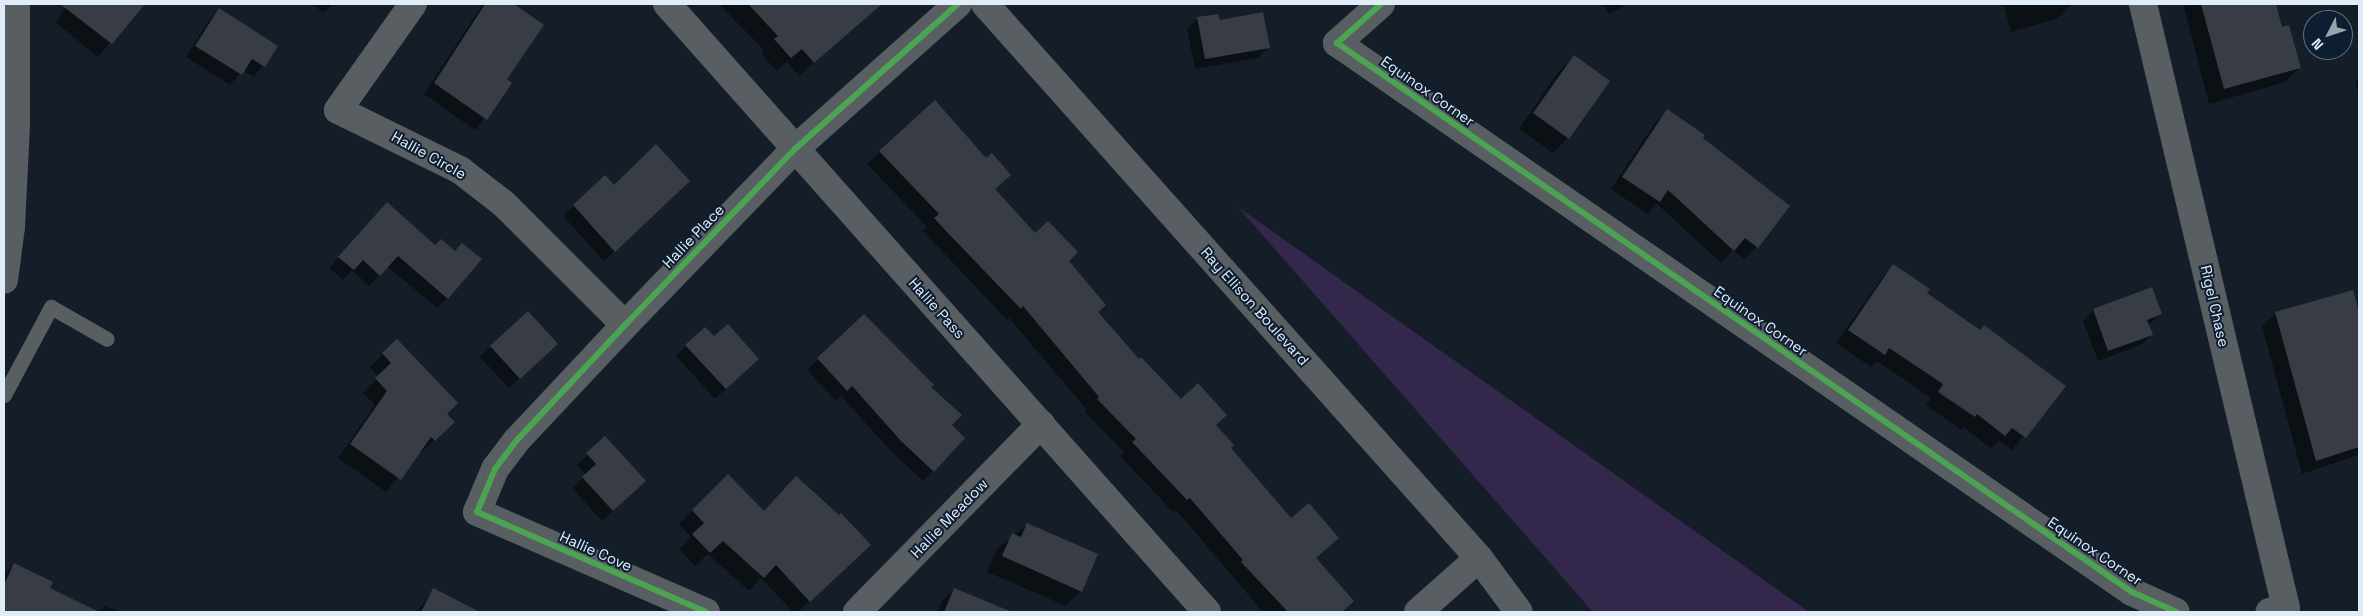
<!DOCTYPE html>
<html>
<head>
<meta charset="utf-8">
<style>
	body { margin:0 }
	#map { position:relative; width:2363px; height:616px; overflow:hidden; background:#151e28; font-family:"Space Grotesk",sans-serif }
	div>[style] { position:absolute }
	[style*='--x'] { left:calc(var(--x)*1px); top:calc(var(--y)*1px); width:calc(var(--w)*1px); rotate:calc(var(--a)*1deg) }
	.green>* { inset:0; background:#33274c }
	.shadow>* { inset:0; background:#0007 }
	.building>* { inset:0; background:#373c45 }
	.service>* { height:15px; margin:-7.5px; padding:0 7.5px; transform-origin:7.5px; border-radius:7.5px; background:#585e62 }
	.minor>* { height:28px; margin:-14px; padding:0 14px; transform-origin:14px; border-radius:14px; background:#585e62 }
	.tertiary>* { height:28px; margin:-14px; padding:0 14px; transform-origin:14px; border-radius:14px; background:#585e62 }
	.cycleway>* { height:6px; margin:-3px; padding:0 3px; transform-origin:3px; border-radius:3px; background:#4ca352 }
	span { translate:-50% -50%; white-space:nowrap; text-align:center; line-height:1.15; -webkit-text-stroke:4px #0d1e30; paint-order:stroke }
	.street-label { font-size:15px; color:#e0ecf8 }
	.frame { position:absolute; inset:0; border:5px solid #e0ecf8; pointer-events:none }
	.north { position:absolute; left:2303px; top:10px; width:50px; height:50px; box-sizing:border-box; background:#0d1e30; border:1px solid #617080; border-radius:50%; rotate:229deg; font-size:14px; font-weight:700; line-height:20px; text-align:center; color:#e0ecf8 }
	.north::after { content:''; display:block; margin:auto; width:18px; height:22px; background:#99a4af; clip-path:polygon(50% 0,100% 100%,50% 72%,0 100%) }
</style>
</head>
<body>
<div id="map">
	<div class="green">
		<div style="clip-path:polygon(1238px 207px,1809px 612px,1593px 612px)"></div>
	</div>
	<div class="shadow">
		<div style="clip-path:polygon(69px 4px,128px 4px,137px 11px,98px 57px,55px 22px)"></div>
		<div style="clip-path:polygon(313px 4px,333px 4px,323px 13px)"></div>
		<div style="clip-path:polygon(483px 4px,511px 4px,543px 26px,505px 79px,511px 83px,475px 130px,424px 94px)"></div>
		<div style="clip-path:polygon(719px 4px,861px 4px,869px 13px,799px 76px,787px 62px,776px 71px,761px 53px,764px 50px)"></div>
		<div style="clip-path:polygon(1603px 4px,1628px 4px,1609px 14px)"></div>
		<div style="clip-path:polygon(2003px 4px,2069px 4px,2070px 6px,2057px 19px,2011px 32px)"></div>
		<div style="clip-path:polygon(2186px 4px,2274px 4px,2281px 28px,2300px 67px,2285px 82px,2209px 104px,2184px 8px)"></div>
		<div style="clip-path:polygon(219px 10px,277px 47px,254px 77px,243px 70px,230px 85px,186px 57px,209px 20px)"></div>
		<div style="clip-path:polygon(1198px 18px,1268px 48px,1258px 58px,1195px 69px,1187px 29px)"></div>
		<div style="clip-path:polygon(1574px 56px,1568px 138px,1553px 153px,1519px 129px,1559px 71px)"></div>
		<div style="clip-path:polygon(2359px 78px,2359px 94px,2355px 82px)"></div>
		<div style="clip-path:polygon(935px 102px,994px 189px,1035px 234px,1068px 261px,1097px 312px,1139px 361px,1181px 400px,1215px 425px,1230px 448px,1291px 520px,1337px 538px,1315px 559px,1353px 601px,1341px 612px,1263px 612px,1176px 510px,1173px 512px,1120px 456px,1124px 452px,1085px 412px,1087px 410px,1009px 318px,1007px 320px,923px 231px,927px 227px,867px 164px)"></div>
		<div style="clip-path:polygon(1667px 110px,1701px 138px,1757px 247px,1744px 259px,1733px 250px,1721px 263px,1657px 204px,1647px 214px,1611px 189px,1655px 123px)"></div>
		<div style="clip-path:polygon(605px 177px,613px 186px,678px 192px,604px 261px,563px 216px)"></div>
		<div style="clip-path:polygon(376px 215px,447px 298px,437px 308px,387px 266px,369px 286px,352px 270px,343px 280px,329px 268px)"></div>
		<div style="clip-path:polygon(1893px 266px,1925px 294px,2064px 387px,2012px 450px,1999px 441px,1991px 449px,1964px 427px,1961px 430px,1926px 405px,1931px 398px,1877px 361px,1871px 367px,1836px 343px,1881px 279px)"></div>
		<div style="clip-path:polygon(2151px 289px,2161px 314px,2148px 325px,2152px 335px,2141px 345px,2098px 361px,2083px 321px,2093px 310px)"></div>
		<div style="clip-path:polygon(2352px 292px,2359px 317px,2359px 338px,2356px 341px,2359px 351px,2359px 455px,2302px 474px,2262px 326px,2276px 313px)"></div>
		<div style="clip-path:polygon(864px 316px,929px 387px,950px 425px,933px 471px,923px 481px,891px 451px,841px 396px,836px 401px,807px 370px)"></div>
		<div style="clip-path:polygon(714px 338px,747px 369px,715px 399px,676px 356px,686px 346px)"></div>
		<div style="clip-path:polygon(491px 346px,546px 354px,509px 388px,480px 357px)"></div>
		<div style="clip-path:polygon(383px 354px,453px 422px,421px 453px,419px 451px,386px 492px,338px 458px,375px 405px,363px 393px,379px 377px,370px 367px)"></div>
		<div style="clip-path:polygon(605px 438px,634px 492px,602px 521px,572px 488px,586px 475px,577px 465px)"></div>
		<div style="clip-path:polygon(728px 476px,763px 512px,855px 559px,798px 612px,793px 612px,761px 578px,749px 591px,708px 554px,695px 566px,679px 549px,691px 537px,679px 524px)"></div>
		<div style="clip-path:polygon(1028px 524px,1081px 591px,1066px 606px,987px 572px,997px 549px)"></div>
		<div style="clip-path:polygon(14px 565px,48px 589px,96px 612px,4px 612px,4px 575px)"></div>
		<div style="clip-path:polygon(434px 589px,456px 601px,450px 612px,417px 612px)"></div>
		<div style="clip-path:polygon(954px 589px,992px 609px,999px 612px,938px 612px,942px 601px)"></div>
		<div style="clip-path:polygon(105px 606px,119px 612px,98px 612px)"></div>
	</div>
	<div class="building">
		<div style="clip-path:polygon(60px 4px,145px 4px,112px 44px)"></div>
		<div style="clip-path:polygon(485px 4px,514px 4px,544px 25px,507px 79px,512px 83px,487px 120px,434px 83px)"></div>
		<div style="clip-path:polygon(748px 4px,882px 4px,814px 63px,802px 49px,791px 58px,774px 39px,778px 36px)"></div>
		<div style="clip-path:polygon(2201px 4px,2276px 4px,2282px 27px,2289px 25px,2301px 68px,2224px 89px)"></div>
		<div style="clip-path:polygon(219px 8px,278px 46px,265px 67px,252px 59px,242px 75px,195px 46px)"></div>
		<div style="clip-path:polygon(1263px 12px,1270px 48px,1205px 59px,1197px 17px,1218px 14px,1220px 20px)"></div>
		<div style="clip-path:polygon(1574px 55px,1610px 81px,1569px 139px,1533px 113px)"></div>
		<div style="clip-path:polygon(935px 100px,986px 158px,992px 153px,1011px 175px,995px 189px,1035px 233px,1048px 221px,1078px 252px,1069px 261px,1106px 305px,1098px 312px,1139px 359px,1141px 357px,1181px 399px,1198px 383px,1227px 415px,1216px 425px,1234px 445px,1231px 448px,1291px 518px,1309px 503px,1339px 538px,1316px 558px,1354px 601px,1342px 612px,1288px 612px,1241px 562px,1243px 560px,1190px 498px,1187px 500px,1132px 442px,1136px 439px,1097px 399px,1099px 397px,1023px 306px,1021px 309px,946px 231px,934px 218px,939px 214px,879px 151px)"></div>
		<div style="clip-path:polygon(1667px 109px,1705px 135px,1703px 138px,1790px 206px,1758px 248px,1745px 238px,1734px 251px,1668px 190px,1660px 202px,1622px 177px)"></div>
		<div style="clip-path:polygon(656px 144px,690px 181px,615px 252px,573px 205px,605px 175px,614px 185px)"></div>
		<div style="clip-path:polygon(387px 202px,435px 245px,441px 239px,455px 251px,462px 243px,482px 259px,448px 299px,398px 256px,380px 276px,363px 260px,354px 270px,338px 257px)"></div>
		<div style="clip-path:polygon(1893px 264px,1930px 289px,1927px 293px,1980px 330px,1984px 325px,2066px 386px,2026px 438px,2012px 428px,2005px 436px,1977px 414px,1975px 417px,1938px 392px,1943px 384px,1889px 348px,1885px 355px,1848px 330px)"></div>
		<div style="clip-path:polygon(2152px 287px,2162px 314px,2147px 320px,2153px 335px,2108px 351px,2093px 309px)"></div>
		<div style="clip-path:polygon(2353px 290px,2359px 312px,2359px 447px,2316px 461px,2275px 312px)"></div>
		<div style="clip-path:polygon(528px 311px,558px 344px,520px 379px,490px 346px)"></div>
		<div style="clip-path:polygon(864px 314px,934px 385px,931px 387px,962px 415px,952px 425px,965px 438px,934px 472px,901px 441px,852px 386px,847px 391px,817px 358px)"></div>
		<div style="clip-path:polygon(728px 324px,759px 359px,726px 389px,685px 345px,705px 327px,714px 336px)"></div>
		<div style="clip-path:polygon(397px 339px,458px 403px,447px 414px,455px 422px,435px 441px,431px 437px,401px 480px,350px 444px,387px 391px,375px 378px,391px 363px,382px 353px)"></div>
		<div style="clip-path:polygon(605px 436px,646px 481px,613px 511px,582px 477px,596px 464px,586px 453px)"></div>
		<div style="clip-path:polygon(728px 474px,764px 511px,796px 476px,839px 515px,841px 513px,871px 545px,810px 602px,776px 565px,764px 578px,723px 541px,710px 553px,692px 534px,704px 523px,692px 510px)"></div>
		<div style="clip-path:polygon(1027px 523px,1098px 554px,1082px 592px,1002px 556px,1012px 533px,1021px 537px)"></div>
		<div style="clip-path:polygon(14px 563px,53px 582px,50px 588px,99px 612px,4px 612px,4px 585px)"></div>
		<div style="clip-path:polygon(433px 588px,480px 612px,421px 612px)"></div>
		<div style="clip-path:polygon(954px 588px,1012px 612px,944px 612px)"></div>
	</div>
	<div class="service">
		<div style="--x:4;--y:395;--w:100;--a:-61.9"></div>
		<div style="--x:51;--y:307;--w:64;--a:29.7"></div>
	</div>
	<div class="minor">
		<div style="--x:413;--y:4;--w:130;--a:125.3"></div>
		<div style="--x:338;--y:110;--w:136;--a:26.2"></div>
		<div style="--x:460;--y:170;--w:56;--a:37.7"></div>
		<div style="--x:504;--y:204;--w:171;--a:45"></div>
		<div style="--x:667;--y:4;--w:813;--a:48.39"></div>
		<div style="--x:1381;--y:4;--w:59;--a:138.4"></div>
		<div style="--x:1337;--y:43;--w:966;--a:34.63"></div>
		<div style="--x:2132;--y:592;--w:48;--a:24.4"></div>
		<div style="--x:2143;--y:4;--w:621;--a:76.68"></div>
		<div style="--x:2286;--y:608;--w:17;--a:167"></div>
		<div style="--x:4;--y:280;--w:53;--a:-82.5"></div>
		<div style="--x:11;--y:227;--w:104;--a:-87.2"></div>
		<div style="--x:16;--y:123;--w:119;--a:-90"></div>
		<div style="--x:706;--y:612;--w:250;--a:-156.4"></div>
		<div style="--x:477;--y:512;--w:47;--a:-67.3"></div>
		<div style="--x:495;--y:469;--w:36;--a:-53"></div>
		<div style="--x:517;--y:440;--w:158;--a:-46.8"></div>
		<div style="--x:625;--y:325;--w:245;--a:-46"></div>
		<div style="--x:795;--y:149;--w:218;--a:-41.7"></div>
		<div style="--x:857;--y:612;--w:263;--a:-45.6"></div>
		<div style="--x:1418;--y:612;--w:81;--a:-41.5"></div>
	</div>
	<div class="tertiary">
		<div style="--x:985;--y:4;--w:742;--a:48.28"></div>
		<div style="--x:1479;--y:558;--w:67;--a:53.5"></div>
	</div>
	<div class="cycleway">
		<div style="--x:1381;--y:4;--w:59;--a:138.4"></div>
		<div style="--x:1337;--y:43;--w:966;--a:34.63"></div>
		<div style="--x:2132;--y:592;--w:48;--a:24.4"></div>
		<div style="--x:706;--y:612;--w:250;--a:-156.4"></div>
		<div style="--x:477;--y:512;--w:47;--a:-67.3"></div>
		<div style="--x:495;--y:469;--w:36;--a:-53"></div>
		<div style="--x:517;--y:440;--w:158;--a:-46.8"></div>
		<div style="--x:625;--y:325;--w:245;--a:-46"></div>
		<div style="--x:795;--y:149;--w:218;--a:-41.7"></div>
	</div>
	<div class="street-label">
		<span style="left:1428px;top:91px;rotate:35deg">Equinox Corner</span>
		<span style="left:429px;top:155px;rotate:29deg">Hallie Circle</span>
		<span style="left:693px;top:236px;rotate:-46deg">Hallie Place</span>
		<span style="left:1255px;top:306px;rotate:48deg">Ray Ellison Boulevard</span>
		<span style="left:2215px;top:306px;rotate:77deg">Rigel Chase</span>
		<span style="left:937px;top:308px;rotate:48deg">Hallie Pass</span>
		<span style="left:1761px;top:321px;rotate:35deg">Equinox Corner</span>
		<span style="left:949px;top:518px;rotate:-46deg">Hallie Meadow</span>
		<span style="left:596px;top:551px;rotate:24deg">Hallie Cove</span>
		<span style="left:2095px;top:551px;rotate:34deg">Equinox Corner</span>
	</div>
	<div class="frame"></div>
	<div class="north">N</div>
</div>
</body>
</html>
